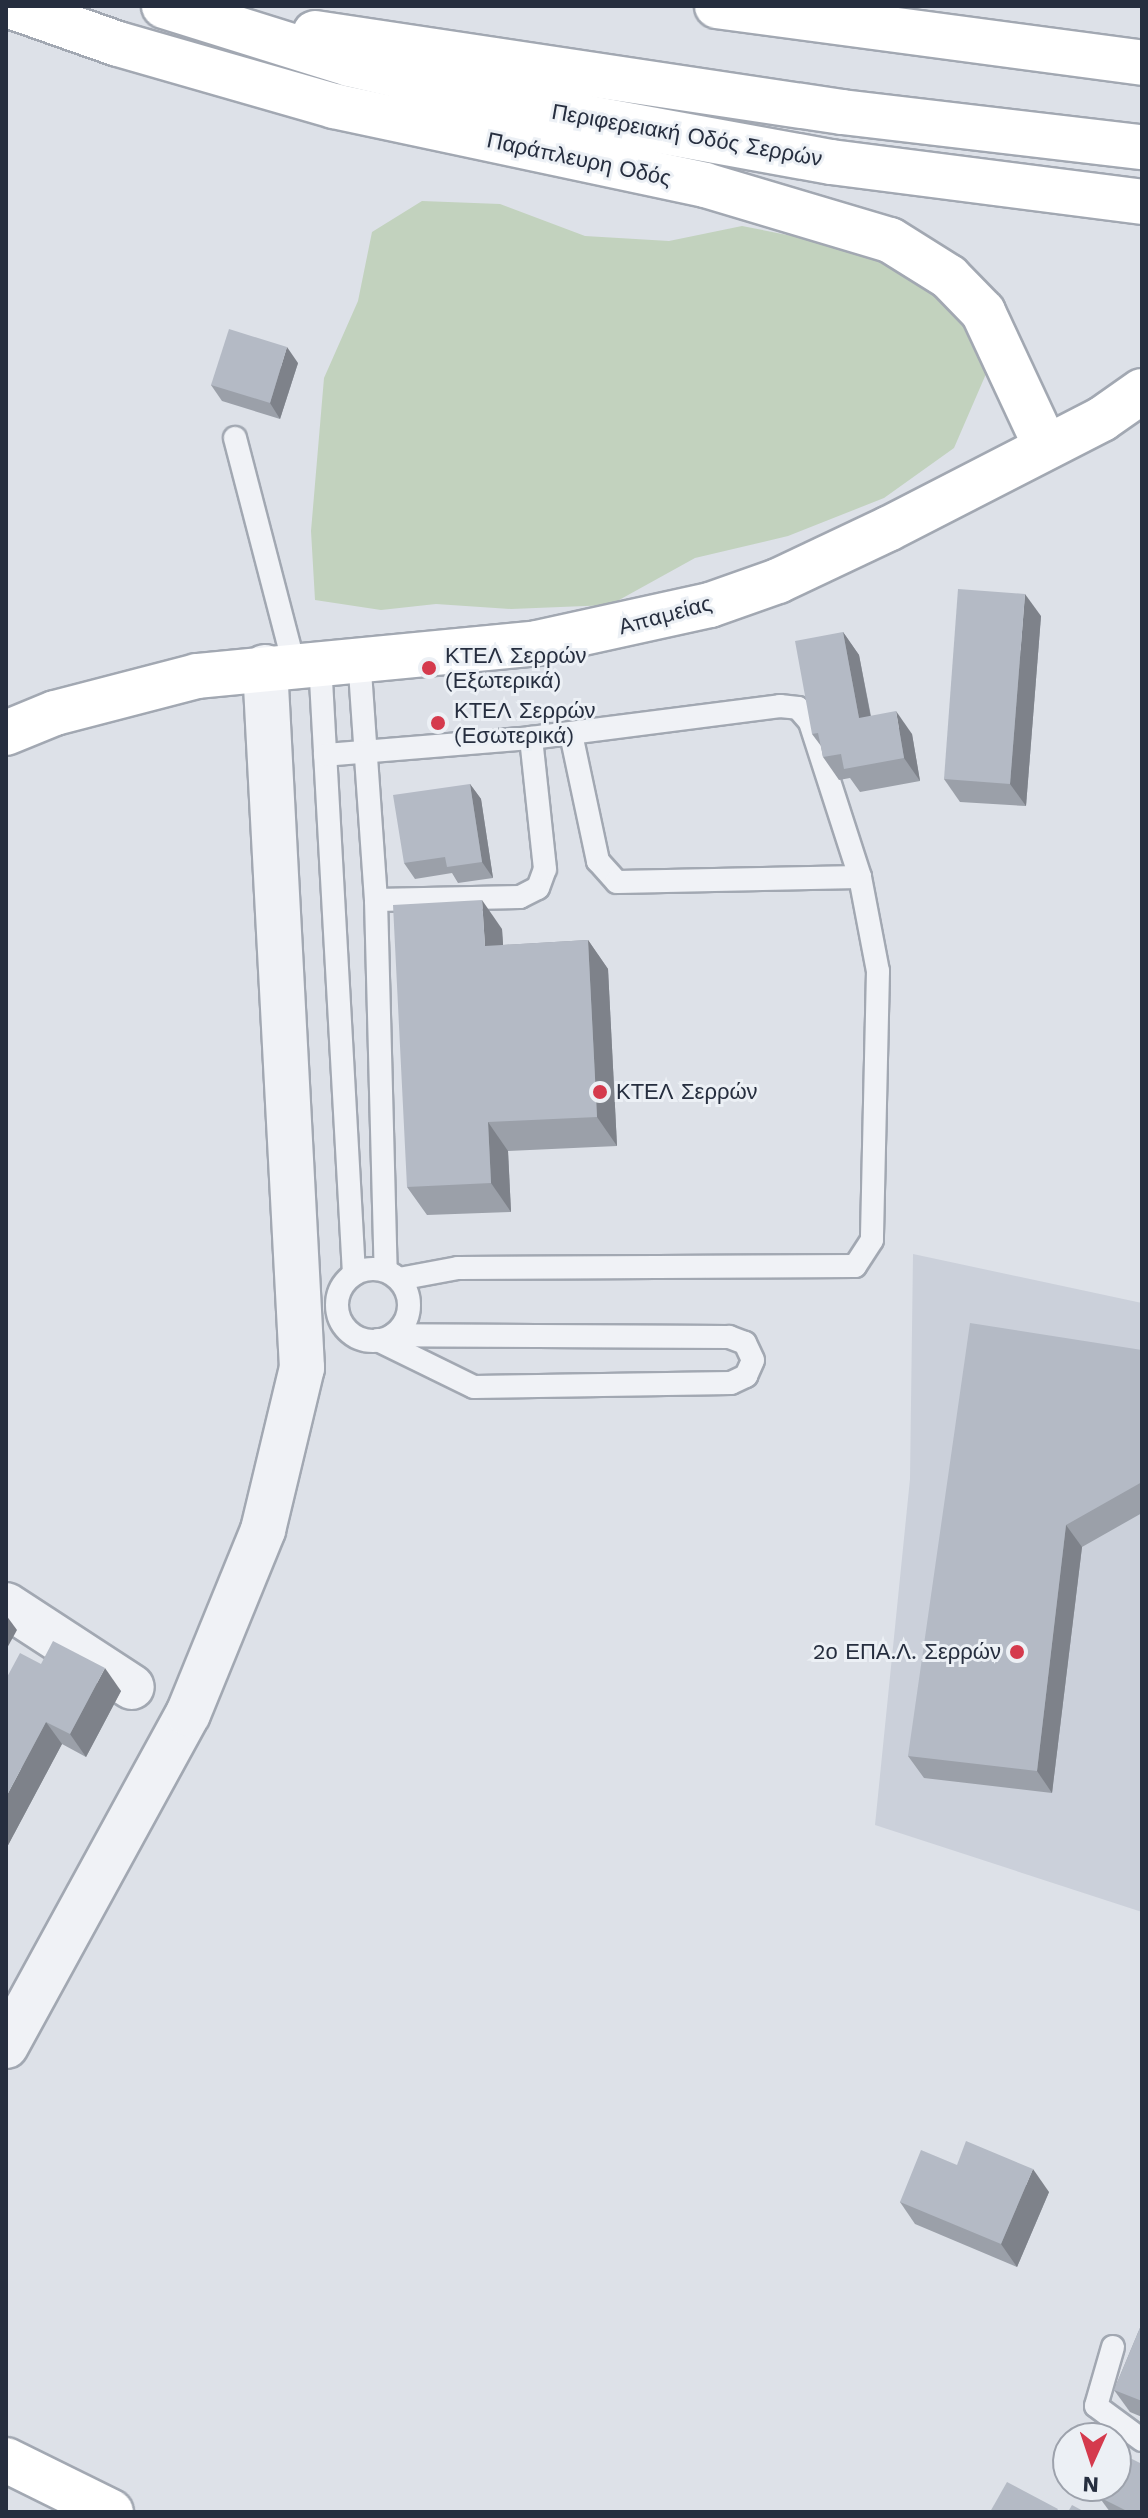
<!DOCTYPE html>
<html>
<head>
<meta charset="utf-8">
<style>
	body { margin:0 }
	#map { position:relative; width:1148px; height:2518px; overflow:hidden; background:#dde1e8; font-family:"Work Sans",sans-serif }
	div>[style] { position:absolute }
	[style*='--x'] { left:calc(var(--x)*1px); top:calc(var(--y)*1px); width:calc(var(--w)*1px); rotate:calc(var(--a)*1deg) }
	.built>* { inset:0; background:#cbd0da }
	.green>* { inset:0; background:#c2d2be }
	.roads { filter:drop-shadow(2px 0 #a2a8b2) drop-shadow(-2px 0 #a2a8b2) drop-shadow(0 2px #a2a8b2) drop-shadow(0 -2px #a2a8b2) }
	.lane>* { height:22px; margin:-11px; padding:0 11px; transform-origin:11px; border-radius:11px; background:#f0f2f6 }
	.lane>.ring { margin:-11px; padding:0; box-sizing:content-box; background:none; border:22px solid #f0f2f6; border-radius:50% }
	.street>* { height:44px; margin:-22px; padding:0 22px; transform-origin:22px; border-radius:22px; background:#f0f2f6 }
	.secondary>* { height:44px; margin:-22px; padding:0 22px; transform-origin:22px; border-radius:22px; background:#fff }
	.primary>* { height:44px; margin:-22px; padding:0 22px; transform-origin:22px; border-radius:22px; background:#fff }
	.wall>* { inset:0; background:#9ba0a9 }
	.shaded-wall>* { inset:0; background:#7e828a }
	.building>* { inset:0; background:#b4bac5 }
	.dots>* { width:22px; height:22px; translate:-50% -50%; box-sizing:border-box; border:4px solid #ecf0f5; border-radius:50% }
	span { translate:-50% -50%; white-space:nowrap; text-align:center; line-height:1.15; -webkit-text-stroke:6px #ecf0f5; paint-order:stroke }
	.street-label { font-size:22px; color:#262e3f }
	.poi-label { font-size:22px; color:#262e3f }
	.left { translate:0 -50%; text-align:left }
	.right { translate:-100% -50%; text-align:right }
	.frame { position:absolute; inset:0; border:8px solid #262e3f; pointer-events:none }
	.north { position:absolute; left:1052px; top:2422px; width:80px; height:80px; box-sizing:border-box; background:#ecf0f5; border:2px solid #9da2ac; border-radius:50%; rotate:183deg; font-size:22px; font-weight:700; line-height:32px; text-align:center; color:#262e3f }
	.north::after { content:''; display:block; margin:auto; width:28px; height:36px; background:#d53a4d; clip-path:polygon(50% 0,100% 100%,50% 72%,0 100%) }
</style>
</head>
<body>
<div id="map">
	<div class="built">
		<div style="clip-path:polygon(913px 1254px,1142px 1303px,1142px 1912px,875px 1825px,910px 1479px)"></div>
	</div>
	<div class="green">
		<div style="clip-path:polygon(422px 201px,500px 204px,585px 236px,669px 241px,742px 226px,898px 257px,963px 308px,989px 367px,954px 448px,884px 498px,788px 536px,695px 558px,610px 605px,511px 609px,436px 604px,381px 610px,315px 600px,311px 531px,324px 378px,358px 301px,372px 232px)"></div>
	</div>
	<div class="roads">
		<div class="lane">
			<div style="--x:235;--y:438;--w:234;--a:75.4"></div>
			<div style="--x:359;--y:657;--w:244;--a:86"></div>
			<div style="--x:376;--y:900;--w:371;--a:88.5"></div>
			<div style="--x:320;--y:662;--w:613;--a:86.82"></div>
			<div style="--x:571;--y:734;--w:130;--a:78"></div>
			<div style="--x:598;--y:861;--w:28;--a:48"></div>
			<div style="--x:617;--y:882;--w:243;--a:-1.2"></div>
			<div style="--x:325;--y:755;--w:207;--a:-4.7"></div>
			<div style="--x:531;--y:738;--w:251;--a:-7.3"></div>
			<div style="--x:780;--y:706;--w:18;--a:6"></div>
			<div style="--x:798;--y:708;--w:18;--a:49"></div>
			<div style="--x:810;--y:722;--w:163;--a:72.1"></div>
			<div style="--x:860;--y:877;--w:96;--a:79.2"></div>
			<div style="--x:878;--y:971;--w:269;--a:91.3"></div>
			<div style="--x:872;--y:1240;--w:31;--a:123"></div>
			<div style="--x:855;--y:1266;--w:397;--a:179.7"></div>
			<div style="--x:458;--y:1268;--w:60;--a:169.4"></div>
			<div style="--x:376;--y:900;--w:144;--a:-1.2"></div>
			<div style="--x:520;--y:897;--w:20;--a:-27"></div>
			<div style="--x:538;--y:888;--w:20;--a:-70"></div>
			<div style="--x:545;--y:869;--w:132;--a:-96.1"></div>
			<div class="ring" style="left:337px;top:1269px;width:50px;height:50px"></div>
			<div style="--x:378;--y:1340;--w:107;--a:26.1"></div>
			<div style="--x:474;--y:1387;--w:257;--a:-0.9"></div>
			<div style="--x:731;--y:1383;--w:17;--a:-25"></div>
			<div style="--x:746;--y:1376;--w:17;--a:-66"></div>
			<div style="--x:753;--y:1360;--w:19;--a:-115"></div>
			<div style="--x:745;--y:1343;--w:17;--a:-159"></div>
			<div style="--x:729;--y:1337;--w:336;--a:-179.7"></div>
			<div style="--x:1113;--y:2347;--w:61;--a:106.1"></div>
			<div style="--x:1096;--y:2406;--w:57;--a:36.5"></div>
		</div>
		<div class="street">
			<div style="--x:6;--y:1605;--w:150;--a:33.1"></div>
			<div style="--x:6;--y:2046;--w:379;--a:-61.3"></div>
			<div style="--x:188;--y:1714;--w:199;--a:-67.8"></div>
			<div style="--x:263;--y:1530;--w:167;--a:-76.5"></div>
			<div style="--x:302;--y:1368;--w:702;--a:-93.02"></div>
		</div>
		<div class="secondary">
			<div style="--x:10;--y:6;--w:114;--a:19.4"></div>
			<div style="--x:118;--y:44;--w:225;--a:16"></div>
			<div style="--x:334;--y:106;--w:379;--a:12"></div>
			<div style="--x:705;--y:185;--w:193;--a:16.6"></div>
			<div style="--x:890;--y:240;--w:70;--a:32.1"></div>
			<div style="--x:949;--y:277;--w:49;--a:45.8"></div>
			<div style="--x:983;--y:312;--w:149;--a:65"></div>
			<div style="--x:717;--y:6;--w:429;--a:7.6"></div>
			<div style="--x:6;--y:733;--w:53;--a:-22.2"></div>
			<div style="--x:55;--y:713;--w:147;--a:-14.6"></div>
			<div style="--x:197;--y:676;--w:342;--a:-5.5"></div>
			<div style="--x:537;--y:643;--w:177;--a:-12.4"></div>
			<div style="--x:710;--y:605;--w:72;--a:-19.4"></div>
			<div style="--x:778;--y:581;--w:122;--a:-25.3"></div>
			<div style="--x:888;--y:529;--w:241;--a:-27.2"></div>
			<div style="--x:1102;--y:419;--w:49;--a:-35"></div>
			<div style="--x:6;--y:2460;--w:117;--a:26.3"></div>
		</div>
		<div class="primary">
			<div style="--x:164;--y:6;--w:194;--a:17.4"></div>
			<div style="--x:349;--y:64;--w:212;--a:13.1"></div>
			<div style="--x:556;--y:112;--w:280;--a:10.3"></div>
			<div style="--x:831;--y:162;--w:314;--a:7.3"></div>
			<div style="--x:315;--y:33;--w:533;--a:8.53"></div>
			<div style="--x:842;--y:112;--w:302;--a:6.7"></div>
		</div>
	</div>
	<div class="wall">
		<div style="clip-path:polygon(298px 363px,280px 419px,222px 401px,211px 385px)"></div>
		<div style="clip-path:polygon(1041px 616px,1026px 806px,960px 802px,944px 779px)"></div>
		<div style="clip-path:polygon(843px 632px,859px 655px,871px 716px,912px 734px,920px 781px,860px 792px,850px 778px,839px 780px,823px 757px,821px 746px,812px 734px)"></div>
		<div style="clip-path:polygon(470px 784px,481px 799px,493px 878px,458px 883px,452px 873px,415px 879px,404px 863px)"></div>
		<div style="clip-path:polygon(502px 929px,503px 945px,588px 940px,608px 969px,617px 1146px,508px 1151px,511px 1212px,427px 1215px,407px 1187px)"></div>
		<div style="clip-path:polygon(1142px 1350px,1142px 1513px,1082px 1547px,1052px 1793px,924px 1778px,908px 1756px)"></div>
		<div style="clip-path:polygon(41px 1664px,121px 1691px,86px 1757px,62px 1744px,6px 1849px)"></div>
		<div style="clip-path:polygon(957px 2165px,1049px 2192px,1017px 2267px,915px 2224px,900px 2202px)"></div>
		<div style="clip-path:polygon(1142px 2323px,1142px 2417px,1130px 2412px,1114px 2390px)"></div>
		<div style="clip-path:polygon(1099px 2497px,1142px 2512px,1110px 2512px)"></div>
	</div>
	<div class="shaded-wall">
		<div style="clip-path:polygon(287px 347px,298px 363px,280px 419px,270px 403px)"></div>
		<div style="clip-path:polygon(1025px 594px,1041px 616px,1026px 806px,1010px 784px)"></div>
		<div style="clip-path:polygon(843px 632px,859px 655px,875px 740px,859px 718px)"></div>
		<div style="clip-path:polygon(896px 711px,912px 734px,920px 781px,904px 758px)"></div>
		<div style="clip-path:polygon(470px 784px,481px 799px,493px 878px,482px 862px)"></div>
		<div style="clip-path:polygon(482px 900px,502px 929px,505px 974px,485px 946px)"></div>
		<div style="clip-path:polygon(588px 940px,608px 969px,617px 1146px,597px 1117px)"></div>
		<div style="clip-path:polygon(488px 1122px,508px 1151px,511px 1212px,491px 1183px)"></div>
		<div style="clip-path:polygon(1066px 1525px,1082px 1547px,1052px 1793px,1037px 1771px)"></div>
		<div style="clip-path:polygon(6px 1615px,17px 1630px,6px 1650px)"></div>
		<div style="clip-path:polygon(105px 1668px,121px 1691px,86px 1757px,70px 1734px)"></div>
		<div style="clip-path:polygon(46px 1722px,62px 1744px,6px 1849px,6px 1797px)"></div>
		<div style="clip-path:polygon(1033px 2169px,1049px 2192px,1017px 2267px,1001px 2244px)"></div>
	</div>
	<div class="building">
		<div style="clip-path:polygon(229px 329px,287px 347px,270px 403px,211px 385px)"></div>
		<div style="clip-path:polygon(958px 589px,1025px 594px,1010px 784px,944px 779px)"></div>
		<div style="clip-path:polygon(843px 632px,859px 718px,896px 711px,904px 758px,844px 769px,841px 754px,823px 757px,818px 733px,812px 734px,795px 641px)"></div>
		<div style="clip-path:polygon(470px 784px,482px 862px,447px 867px,445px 857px,404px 863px,393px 795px)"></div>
		<div style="clip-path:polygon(482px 900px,485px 946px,588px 940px,597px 1117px,488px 1122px,491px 1183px,407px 1187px,393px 905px)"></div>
		<div style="clip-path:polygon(970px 1323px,1142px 1350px,1142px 1482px,1066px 1525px,1037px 1771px,908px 1756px)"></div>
		<div style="clip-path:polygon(53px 1641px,105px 1668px,70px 1734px,46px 1722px,6px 1797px,6px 1679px,20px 1653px,41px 1664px)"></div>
		<div style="clip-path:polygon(966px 2141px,1033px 2169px,1001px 2244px,900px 2202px,921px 2150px,957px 2165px)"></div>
		<div style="clip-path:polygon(1142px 2323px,1142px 2401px,1114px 2390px)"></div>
		<div style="clip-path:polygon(1122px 2454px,1142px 2464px,1142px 2512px,1129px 2512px,1099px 2497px,1105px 2486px,1116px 2486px,1116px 2465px)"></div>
		<div style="clip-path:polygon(1007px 2482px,1058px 2509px,1056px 2512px,990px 2512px)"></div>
		<div style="clip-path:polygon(1072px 2505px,1085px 2512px,1068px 2512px)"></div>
	</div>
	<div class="dots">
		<div style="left:429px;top:668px;background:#d53a4d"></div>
		<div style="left:438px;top:723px;background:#d53a4d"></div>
		<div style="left:600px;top:1092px;background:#d53a4d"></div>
		<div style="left:1017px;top:1652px;background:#d53a4d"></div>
	</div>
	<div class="street-label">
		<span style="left:687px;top:135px;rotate:10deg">Περιφερειακή Οδός Σερρών</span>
		<span style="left:579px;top:159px;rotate:12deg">Παράπλευρη Οδός</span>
		<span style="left:665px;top:615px;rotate:-15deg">Απαμείας</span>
	</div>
	<div class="poi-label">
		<span class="left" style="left:445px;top:668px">ΚΤΕΛ Σερρών<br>(Εξωτερικά)</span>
		<span class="left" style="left:454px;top:723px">ΚΤΕΛ Σερρών<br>(Εσωτερικά)</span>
		<span class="left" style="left:616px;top:1092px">ΚΤΕΛ Σερρών</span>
		<span class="right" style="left:1001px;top:1652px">2ο ΕΠΑ.Λ. Σερρών</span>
	</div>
	<div class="frame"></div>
	<div class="north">N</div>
</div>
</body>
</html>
